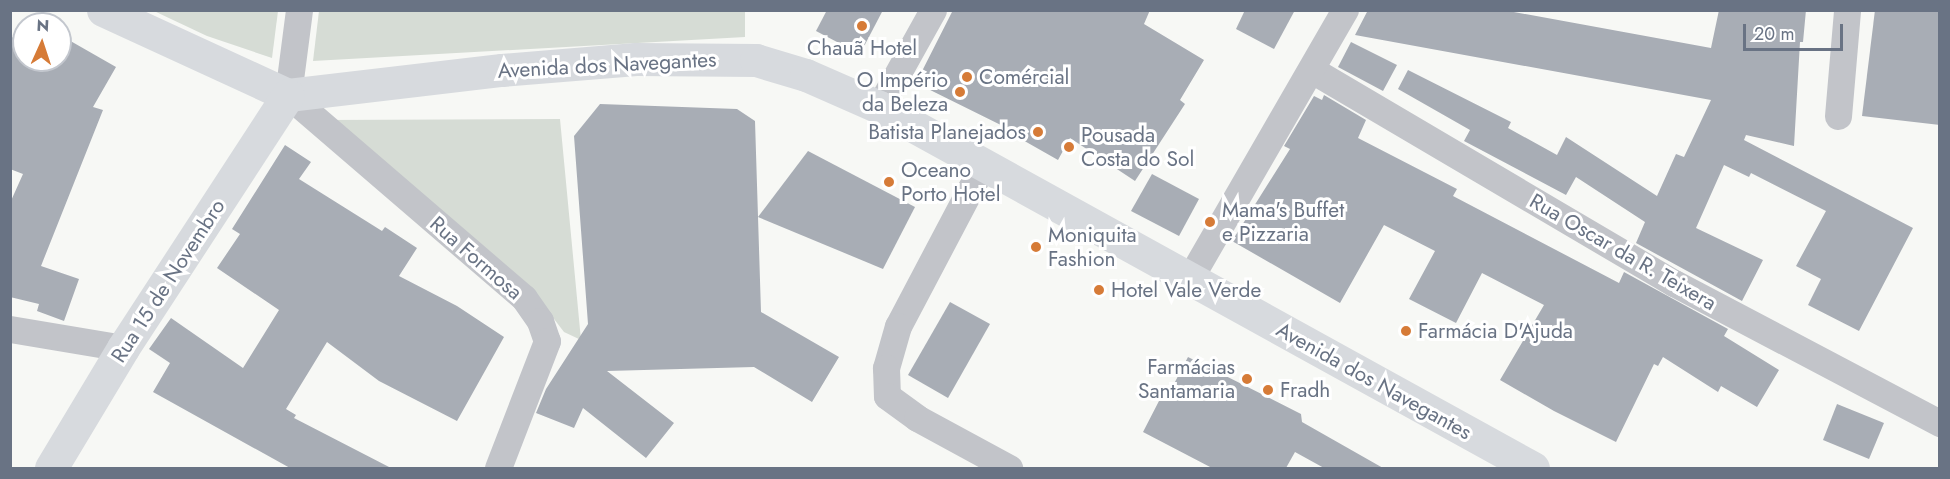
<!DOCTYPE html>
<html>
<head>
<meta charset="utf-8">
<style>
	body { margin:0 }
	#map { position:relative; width:1950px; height:479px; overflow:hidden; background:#f7f8f5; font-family:Jost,sans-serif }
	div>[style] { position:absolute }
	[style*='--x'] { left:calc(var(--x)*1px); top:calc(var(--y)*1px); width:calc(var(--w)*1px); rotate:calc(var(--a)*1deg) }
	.green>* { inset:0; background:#d6dcd5 }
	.building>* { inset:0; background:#a8adb5 }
	.street>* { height:27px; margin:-13.5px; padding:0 13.5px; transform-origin:13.5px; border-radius:13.5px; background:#c2c4c9 }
	.secondary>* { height:33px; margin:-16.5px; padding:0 16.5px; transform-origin:16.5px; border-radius:16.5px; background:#d7dade }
	.dots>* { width:16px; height:16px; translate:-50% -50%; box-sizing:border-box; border:3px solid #fff; border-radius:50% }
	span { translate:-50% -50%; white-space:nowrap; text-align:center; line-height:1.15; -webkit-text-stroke:6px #fff; paint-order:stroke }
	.poi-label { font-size:21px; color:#697384 }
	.left { translate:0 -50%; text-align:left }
	.right { translate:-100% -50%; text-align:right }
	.street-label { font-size:21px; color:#697384 }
	.frame { position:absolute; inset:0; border:12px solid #697384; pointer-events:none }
	.north { position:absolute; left:12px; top:12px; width:60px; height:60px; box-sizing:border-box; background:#fff; border:2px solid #c3c7ce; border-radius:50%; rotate:3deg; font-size:16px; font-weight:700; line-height:24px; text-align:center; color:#697384 }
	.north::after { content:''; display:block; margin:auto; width:21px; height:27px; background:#d67b37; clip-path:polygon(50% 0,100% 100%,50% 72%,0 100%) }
	.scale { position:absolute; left:1743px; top:24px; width:100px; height:27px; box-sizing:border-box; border:3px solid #697384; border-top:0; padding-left:8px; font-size:18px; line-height:21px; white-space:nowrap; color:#697384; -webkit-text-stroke:4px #fff; paint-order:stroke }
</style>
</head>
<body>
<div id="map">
	<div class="green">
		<div style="clip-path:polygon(154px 11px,278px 11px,272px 58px,207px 36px)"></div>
		<div style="clip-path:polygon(319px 11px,745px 11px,745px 37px,313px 61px)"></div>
		<div style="clip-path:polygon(560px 119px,581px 340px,564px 332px,528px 285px,325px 120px)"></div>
	</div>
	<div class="building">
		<div style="clip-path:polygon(827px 10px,883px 10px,860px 54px,816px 31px)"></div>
		<div style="clip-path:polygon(953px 10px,1150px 10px,1144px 24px,1204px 60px,1180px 100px,1185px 104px,1135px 181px,1070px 138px,1058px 160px,1021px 139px,1023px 136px,916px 83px)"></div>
		<div style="clip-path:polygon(1245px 10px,1295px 10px,1274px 49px,1236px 29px)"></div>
		<div style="clip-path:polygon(1368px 10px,1503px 10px,1711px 48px,1719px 10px,1806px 10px,1803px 42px,1800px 42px,1794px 146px,1746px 135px,1744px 140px,1913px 228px,1859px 331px,1808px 305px,1821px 279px,1796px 266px,1826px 211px,1751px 173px,1749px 177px,1724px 165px,1696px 228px,1763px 260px,1742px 301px,1636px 243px,1645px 222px,1576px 177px,1566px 195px,1464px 141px,1470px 130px,1398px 89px,1408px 70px,1511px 122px,1508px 128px,1557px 155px,1566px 137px,1657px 196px,1676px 154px,1684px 157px,1711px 100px,1355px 35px)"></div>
		<div style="clip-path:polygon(1875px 10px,1940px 10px,1940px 125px,1862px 116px)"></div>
		<div style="clip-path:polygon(60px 35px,116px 67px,93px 107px,103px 110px,41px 266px,79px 279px,64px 321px,37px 311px,39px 304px,10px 297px,10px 203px,23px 174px,10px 169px,10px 36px,24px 44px,24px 60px,60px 60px)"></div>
		<div style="clip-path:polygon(1351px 42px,1397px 65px,1383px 91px,1338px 67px)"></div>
		<div style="clip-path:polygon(1324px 95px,1366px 120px,1358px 138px,1457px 189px,1453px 196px,1619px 283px,1624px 272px,1728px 329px,1724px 336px,1779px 370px,1757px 407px,1721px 386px,1718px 392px,1663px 357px,1658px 366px,1654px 364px,1616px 442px,1554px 411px,1500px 380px,1544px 305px,1482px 273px,1456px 323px,1409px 299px,1435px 251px,1384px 225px,1340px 303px,1232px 241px,1290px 149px,1284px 146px,1314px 96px,1322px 100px)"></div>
		<div style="clip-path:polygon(600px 104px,737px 109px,755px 121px,761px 312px,839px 357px,812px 402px,754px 367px,607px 371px,674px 423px,646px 458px,583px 408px,574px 428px,536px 413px,546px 389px,588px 324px,574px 136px)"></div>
		<div style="clip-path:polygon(285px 145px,311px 162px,299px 179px,382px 231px,385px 227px,417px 248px,399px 276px,457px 306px,504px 337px,457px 421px,379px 381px,327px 342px,286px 409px,296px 415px,294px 418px,391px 468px,290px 468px,153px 392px,170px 363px,149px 349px,171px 318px,243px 368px,279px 310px,217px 268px,240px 234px,232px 229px)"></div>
		<div style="clip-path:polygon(808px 151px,915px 207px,883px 269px,758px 217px)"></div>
		<div style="clip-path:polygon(1152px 174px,1199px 199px,1179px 236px,1131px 211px)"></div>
		<div style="clip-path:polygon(950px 302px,990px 324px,948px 398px,908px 375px)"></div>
		<div style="clip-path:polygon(1188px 357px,1301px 414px,1302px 422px,1383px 468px,1324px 468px,1295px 452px,1286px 468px,1212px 468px,1143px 432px,1160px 399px,1165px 401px)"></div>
		<div style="clip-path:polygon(1837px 404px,1884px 423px,1869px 459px,1823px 440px)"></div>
	</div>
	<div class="street">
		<div style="--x:299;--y:10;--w:86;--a:97.4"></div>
		<div style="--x:288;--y:95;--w:311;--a:40.7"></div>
		<div style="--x:524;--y:298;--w:28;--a:55"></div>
		<div style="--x:540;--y:321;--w:21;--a:71"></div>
		<div style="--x:547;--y:341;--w:136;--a:111.1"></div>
		<div style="--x:1312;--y:70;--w:420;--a:30.5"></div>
		<div style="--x:1674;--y:283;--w:301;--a:27.8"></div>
		<div style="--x:879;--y:107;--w:111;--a:-60.9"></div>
		<div style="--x:1838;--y:116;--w:106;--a:-85.1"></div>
		<div style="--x:983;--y:165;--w:182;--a:117.8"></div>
		<div style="--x:898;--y:326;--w:44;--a:105.9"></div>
		<div style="--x:886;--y:368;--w:28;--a:88"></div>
		<div style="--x:887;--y:396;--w:37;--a:36"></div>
		<div style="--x:917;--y:418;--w:105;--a:28.5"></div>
		<div style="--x:1190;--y:278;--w:310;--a:-60"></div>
		<div style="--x:10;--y:329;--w:115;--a:9.5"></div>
	</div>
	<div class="secondary">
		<div style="--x:103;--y:10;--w:204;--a:24.7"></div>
		<div style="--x:288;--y:95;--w:215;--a:-6.7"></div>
		<div style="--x:502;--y:70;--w:134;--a:-4.7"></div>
		<div style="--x:636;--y:59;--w:120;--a:0.5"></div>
		<div style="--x:756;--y:60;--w:52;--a:16.7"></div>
		<div style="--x:806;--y:75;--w:80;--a:23.7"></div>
		<div style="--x:879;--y:107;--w:747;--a:28.9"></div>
		<div style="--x:51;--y:468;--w:140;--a:-59"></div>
		<div style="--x:123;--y:348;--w:302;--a:-56.9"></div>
	</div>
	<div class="dots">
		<div style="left:862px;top:26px;background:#d67b37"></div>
		<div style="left:967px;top:77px;background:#d67b37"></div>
		<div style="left:960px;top:92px;background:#d67b37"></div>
		<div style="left:1038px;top:132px;background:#d67b37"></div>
		<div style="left:1069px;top:147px;background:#d67b37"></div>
		<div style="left:889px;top:182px;background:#d67b37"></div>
		<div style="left:1210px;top:222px;background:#d67b37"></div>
		<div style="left:1036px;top:247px;background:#d67b37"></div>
		<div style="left:1099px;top:290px;background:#d67b37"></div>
		<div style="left:1406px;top:331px;background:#d67b37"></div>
		<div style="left:1247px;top:379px;background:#d67b37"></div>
		<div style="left:1268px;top:390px;background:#d67b37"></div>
	</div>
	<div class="poi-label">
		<span style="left:862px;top:48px">Chauã Hotel</span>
		<span class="left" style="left:979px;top:77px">Comércial</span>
		<span class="right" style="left:948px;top:92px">O Império<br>da Beleza</span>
		<span class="right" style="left:1026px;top:132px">Batista Planejados</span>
		<span class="left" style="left:1081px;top:147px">Pousada<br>Costa do Sol</span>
		<span class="left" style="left:901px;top:182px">Oceano<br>Porto Hotel</span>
		<span class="left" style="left:1222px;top:222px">Mama's Buffet<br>e Pizzaria</span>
		<span class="left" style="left:1048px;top:247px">Moniquita<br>Fashion</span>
		<span class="left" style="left:1111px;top:290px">Hotel Vale Verde</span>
		<span class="left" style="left:1418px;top:331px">Farmácia D'Ajuda</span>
		<span class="right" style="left:1235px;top:379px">Farmácias<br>Santamaria</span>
		<span class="left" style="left:1280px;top:390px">Fradh</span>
	</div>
	<div class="street-label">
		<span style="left:607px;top:65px;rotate:-3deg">Avenida dos Navegantes</span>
		<span style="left:1623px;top:252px;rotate:30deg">Rua Oscar da R. Teixera</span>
		<span style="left:476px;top:258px;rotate:41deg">Rua Formosa</span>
		<span style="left:168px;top:281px;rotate:-57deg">Rua 15 de Novembro</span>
		<span style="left:1374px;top:381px;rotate:29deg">Avenida dos Navegantes</span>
	</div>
	<div class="frame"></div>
	<div class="north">N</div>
	<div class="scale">20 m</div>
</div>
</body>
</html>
